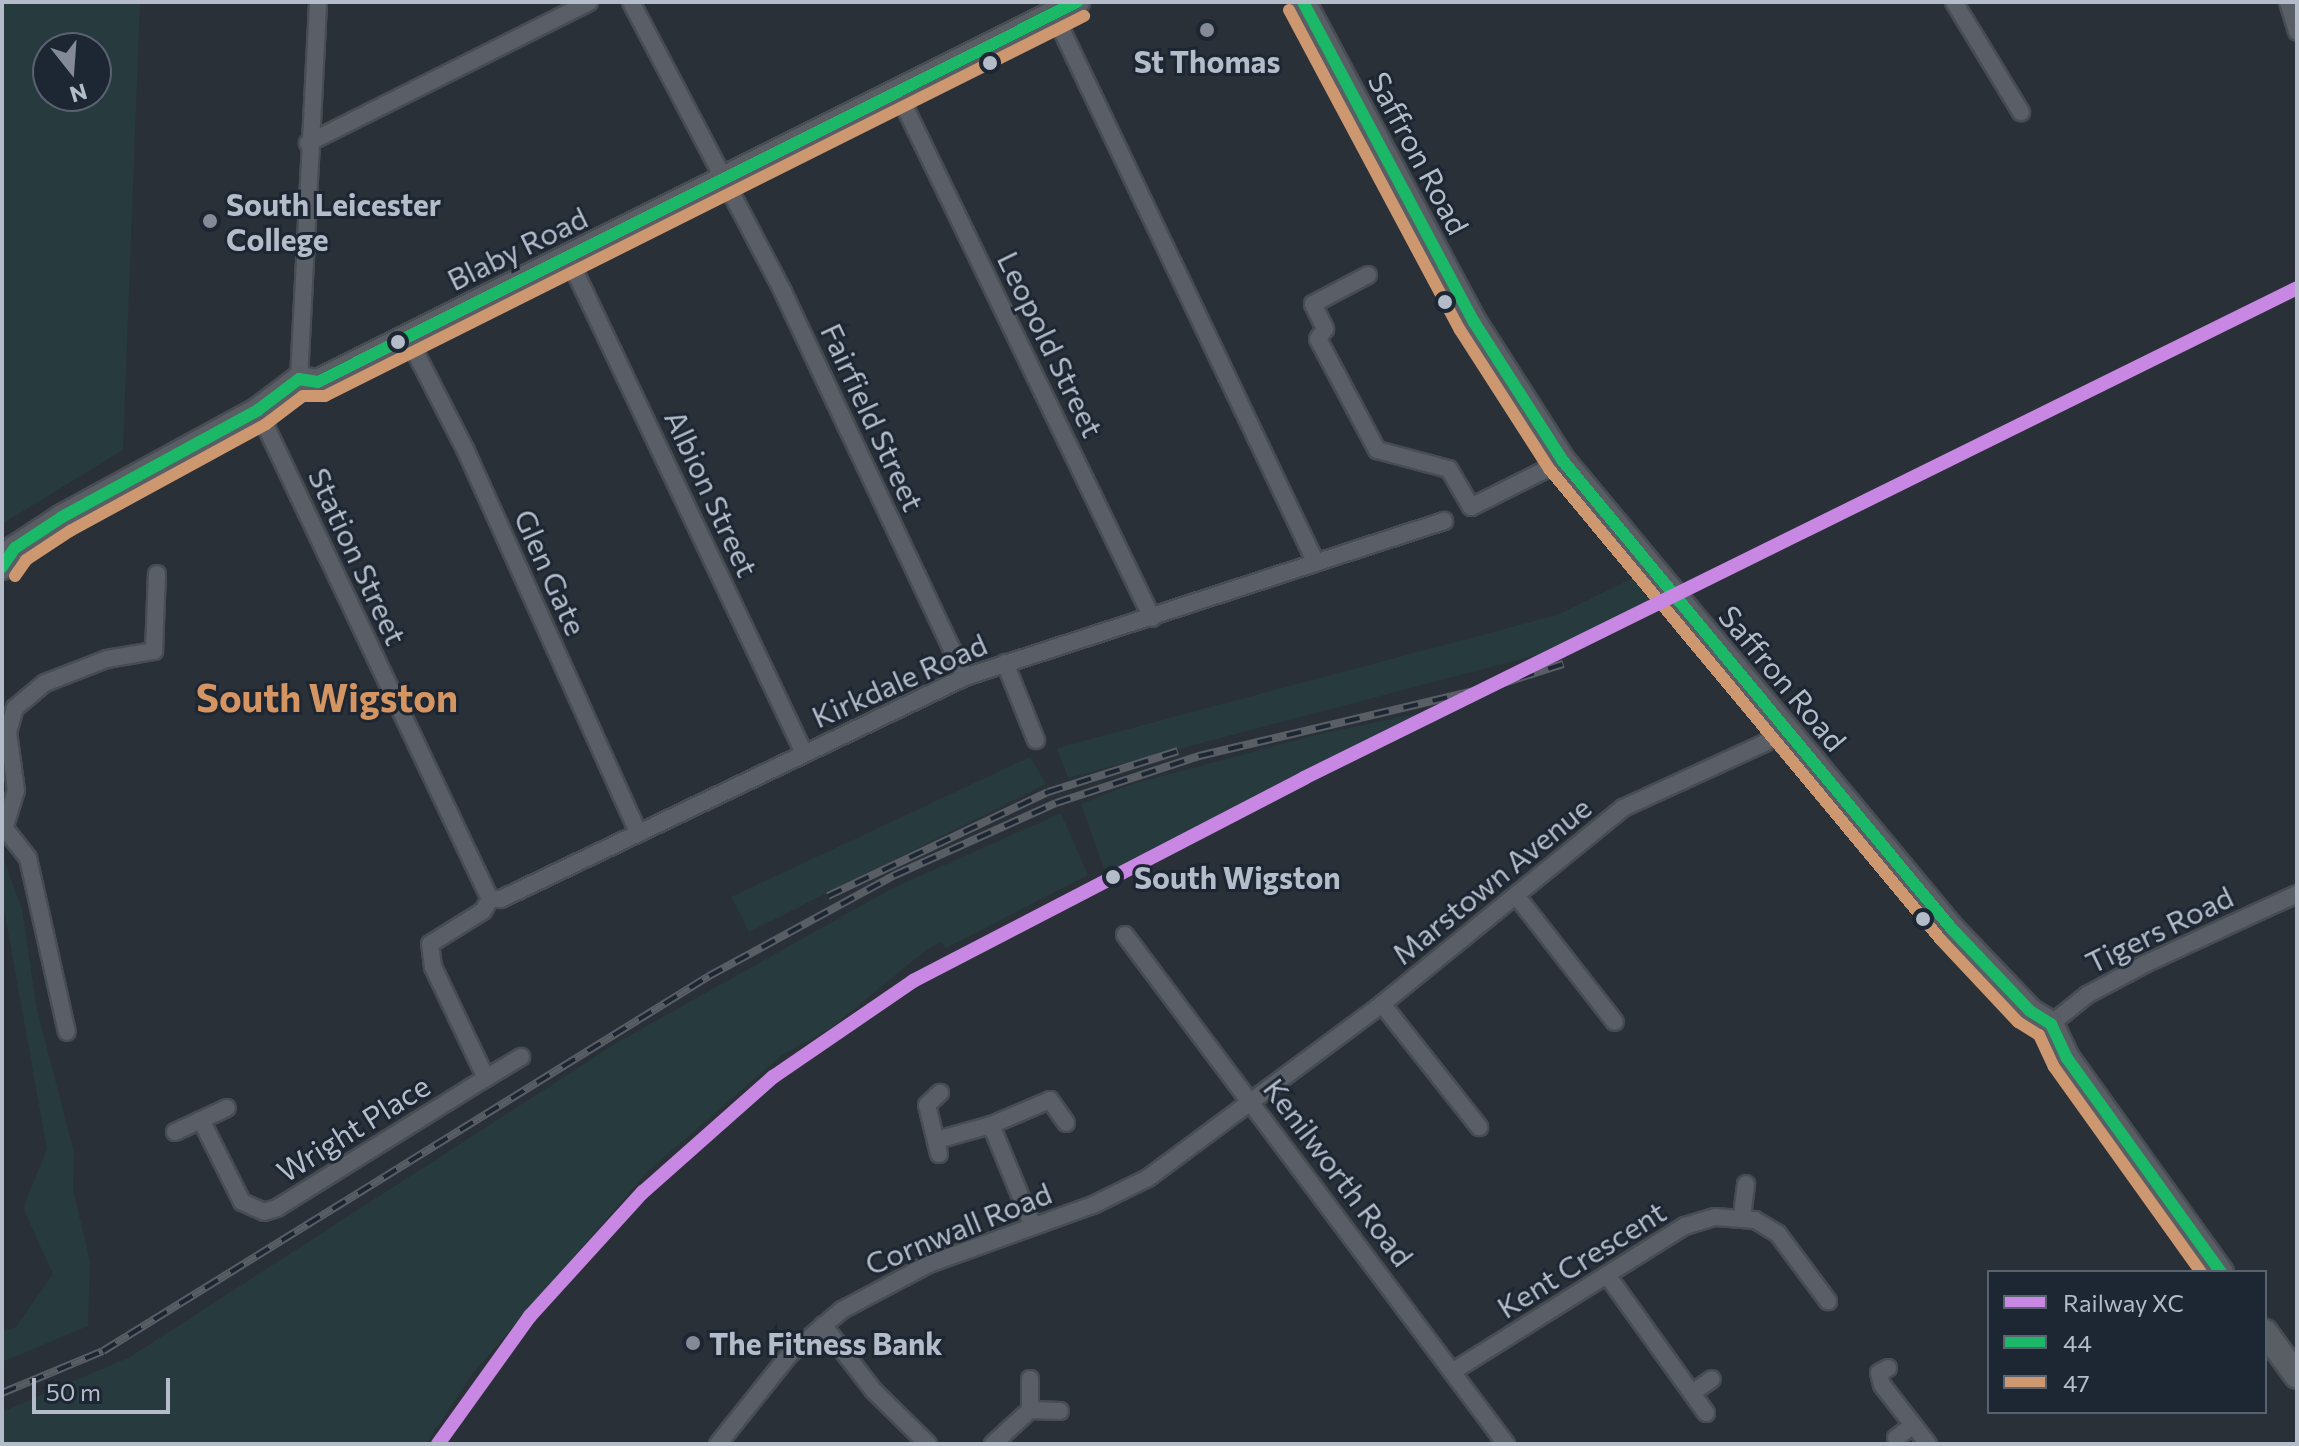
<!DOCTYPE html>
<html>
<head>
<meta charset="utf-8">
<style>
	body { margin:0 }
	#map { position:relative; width:2299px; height:1446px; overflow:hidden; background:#2a3038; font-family:Commissioner,sans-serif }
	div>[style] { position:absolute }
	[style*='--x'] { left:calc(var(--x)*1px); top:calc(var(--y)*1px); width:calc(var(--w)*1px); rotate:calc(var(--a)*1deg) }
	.green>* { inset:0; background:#273a3e }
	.roads { filter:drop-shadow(2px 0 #484c53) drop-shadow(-2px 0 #484c53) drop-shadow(0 2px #484c53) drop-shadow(0 -2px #484c53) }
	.minor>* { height:16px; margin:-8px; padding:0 8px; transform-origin:8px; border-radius:8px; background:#5a5e66 }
	.secondary>* { height:24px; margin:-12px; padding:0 12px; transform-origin:12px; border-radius:12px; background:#595d64 }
	.rail>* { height:8px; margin-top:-4px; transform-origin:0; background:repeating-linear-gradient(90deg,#1d2633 0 15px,#595d64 0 30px); box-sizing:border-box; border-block:2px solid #595d64 }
	.bus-1>* { height:12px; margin:-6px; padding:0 6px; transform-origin:6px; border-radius:6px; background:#1ab867 }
	.bus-2>* { height:12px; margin:-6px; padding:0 6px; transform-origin:6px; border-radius:6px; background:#cd976f }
	.rail-1>* { height:14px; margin:-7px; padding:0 7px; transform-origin:7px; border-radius:7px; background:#c787e3 }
	.dots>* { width:22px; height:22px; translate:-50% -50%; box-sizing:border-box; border:4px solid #1d2633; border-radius:50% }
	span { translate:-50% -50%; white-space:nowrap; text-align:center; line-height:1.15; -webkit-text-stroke:6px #1d2633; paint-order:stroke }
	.poi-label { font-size:30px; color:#b4bcc9; font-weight:700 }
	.left { translate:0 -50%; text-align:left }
	.street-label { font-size:30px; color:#b4bcc9 }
	.stop-label { font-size:30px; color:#b4bcc9; font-weight:700 }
	.district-label { font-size:38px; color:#d59563; font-weight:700 }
	.frame { position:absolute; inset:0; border:4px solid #b4bcc9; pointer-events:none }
	.legend { position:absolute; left:1987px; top:1270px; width:280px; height:144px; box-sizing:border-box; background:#1d2633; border:2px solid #59626f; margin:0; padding:10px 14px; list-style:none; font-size:24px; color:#b4bcc9 }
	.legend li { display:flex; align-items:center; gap:16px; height:40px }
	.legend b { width:40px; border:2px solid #59626f }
	.north { position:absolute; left:32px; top:32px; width:80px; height:80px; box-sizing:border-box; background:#1d2633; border:2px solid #59626f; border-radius:50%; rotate:163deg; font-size:22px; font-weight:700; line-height:32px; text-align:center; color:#b4bcc9 }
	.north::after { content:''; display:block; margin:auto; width:28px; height:36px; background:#848b96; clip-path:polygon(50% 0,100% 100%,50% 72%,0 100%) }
	.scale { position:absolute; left:32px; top:1378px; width:138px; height:36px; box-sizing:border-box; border:4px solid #b4bcc9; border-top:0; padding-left:10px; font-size:24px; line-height:28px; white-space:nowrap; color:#b4bcc9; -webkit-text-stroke:6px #1d2633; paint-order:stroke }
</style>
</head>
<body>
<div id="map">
	<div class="green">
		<div style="clip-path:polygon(evenodd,2px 2px,140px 2px,123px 450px,2px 524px,2px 2px,96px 48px,96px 96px,48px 96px,48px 48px,96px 48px)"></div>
		<div style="clip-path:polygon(1633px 578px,1651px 603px,1548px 652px,1068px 778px,1057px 748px,1557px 615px)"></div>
		<div style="clip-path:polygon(1429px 711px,1384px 734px,1106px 874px,1081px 804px,1129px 785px,1320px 734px)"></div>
		<div style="clip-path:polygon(1030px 757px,1046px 784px,749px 932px,731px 897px)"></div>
		<div style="clip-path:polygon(1061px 813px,1088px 875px,946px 948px,941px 942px,926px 950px,831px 1028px,782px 1055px,648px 1171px,473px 1373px,426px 1444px,2px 1444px,2px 1412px,130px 1357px,618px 1042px,891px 889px)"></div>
		<div style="clip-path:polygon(2px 855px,22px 909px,37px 1010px,74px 1152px,73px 1190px,90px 1261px,88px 1326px,2px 1362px,2px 1332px,16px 1327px,53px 1274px,23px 1208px,47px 1149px,2px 898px)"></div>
	</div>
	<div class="roads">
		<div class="minor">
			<div style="--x:631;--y:2;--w:327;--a:62.3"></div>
			<div style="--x:783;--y:292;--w:426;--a:64.7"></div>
			<div style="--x:1954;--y:2;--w:129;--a:58.7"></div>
			<div style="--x:2288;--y:2;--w:31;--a:73"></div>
			<div style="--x:1054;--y:14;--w:608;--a:64.49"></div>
			<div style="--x:899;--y:95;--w:581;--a:64.18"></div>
			<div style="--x:308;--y:143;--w:314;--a:-26.6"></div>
			<div style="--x:568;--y:257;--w:549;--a:64.55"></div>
			<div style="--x:1368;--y:275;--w:62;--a:152.2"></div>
			<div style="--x:1313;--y:304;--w:28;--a:64"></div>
			<div style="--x:1325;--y:329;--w:12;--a:125"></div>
			<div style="--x:1318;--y:339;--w:126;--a:62"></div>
			<div style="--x:1377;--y:450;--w:74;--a:14.8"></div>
			<div style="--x:1449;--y:469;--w:44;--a:59.9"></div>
			<div style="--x:1471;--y:507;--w:103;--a:-26.6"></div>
			<div style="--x:408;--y:338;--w:125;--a:62.8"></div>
			<div style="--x:465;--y:449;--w:420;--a:65.7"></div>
			<div style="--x:299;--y:379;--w:377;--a:-87.1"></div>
			<div style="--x:258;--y:410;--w:541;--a:64.62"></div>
			<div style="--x:1005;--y:663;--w:83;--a:68.1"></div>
			<div style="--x:2;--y:825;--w:42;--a:51.8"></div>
			<div style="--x:28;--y:858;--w:178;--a:77.4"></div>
			<div style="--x:5;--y:826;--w:37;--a:-73"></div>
			<div style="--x:16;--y:791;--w:60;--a:-97.7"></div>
			<div style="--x:8;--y:732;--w:25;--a:-74"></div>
			<div style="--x:15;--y:708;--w:39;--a:-40"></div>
			<div style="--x:45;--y:683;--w:66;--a:-21.2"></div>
			<div style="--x:107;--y:659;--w:48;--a:-9.7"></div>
			<div style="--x:154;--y:651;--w:77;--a:-87.8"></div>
			<div style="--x:1518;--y:898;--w:157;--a:52"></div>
			<div style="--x:1125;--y:935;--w:636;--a:53.18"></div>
			<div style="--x:1382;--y:1004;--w:157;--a:51.7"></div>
			<div style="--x:2051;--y:1024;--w:46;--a:-38.9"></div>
			<div style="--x:2087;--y:995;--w:66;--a:-28.1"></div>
			<div style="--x:2145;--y:964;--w:167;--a:-24.7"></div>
			<div style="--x:486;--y:1078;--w:41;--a:-31"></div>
			<div style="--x:201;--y:1120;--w:92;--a:63.4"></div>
			<div style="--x:242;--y:1202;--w:24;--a:24"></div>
			<div style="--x:264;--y:1212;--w:14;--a:-17"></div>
			<div style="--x:277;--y:1208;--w:246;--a:-31.9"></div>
			<div style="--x:486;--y:1078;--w:123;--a:-115.5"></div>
			<div style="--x:433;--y:967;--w:23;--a:-97"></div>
			<div style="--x:430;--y:944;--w:62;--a:-31.9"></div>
			<div style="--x:483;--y:911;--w:14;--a:-60"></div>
			<div style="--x:490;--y:899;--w:11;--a:0"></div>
			<div style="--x:501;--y:899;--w:514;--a:-25.57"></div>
			<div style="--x:965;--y:677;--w:504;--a:-18.04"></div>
			<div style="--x:991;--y:1125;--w:64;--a:-23"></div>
			<div style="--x:1050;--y:1100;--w:28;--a:55"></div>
			<div style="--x:175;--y:1132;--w:57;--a:-24.8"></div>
			<div style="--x:937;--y:1140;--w:56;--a:-15.5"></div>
			<div style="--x:991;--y:1125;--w:107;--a:67.5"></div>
			<div style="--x:939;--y:1154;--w:50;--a:-103.8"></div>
			<div style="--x:927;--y:1105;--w:18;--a:-43"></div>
			<div style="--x:1742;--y:1217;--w:33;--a:-83"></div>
			<div style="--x:1607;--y:1275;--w:170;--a:54.3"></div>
			<div style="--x:823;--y:1325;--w:82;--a:52.4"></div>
			<div style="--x:873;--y:1390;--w:77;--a:44.5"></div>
			<div style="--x:1888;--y:1368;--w:10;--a:151"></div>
			<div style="--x:1879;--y:1373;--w:12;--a:76"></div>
			<div style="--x:1882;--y:1385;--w:75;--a:52.1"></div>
			<div style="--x:1455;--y:1370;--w:271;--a:-32.1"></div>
			<div style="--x:1685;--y:1226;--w:31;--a:-17"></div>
			<div style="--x:1715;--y:1217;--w:40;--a:4.3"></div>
			<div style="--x:1755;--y:1220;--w:27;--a:31"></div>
			<div style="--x:1778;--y:1234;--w:84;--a:53.3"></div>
			<div style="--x:1692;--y:1393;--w:24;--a:-35"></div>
			<div style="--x:1030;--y:1410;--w:31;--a:-90"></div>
			<div style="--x:1896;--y:1438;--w:21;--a:-37"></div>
			<div style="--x:718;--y:1444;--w:114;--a:-51.4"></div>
			<div style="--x:789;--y:1355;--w:70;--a:-40.3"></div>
			<div style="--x:842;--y:1310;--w:98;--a:-27.9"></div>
			<div style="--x:929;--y:1264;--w:174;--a:-19.8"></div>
			<div style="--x:1093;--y:1205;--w:61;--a:-26.1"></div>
			<div style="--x:1148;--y:1178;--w:292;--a:-36.6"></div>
			<div style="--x:1382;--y:1004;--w:311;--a:-39.1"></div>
			<div style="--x:1623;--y:808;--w:156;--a:-24.6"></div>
			<div style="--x:1765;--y:743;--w:23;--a:-38"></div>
			<div style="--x:993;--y:1444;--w:50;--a:-42.6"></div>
			<div style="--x:1030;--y:1410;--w:30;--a:2"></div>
		</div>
		<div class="secondary">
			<div style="--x:1303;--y:2;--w:363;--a:61.9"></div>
			<div style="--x:1474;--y:322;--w:165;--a:57.4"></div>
			<div style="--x:1563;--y:461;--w:609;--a:50.27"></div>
			<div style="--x:1952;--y:929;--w:113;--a:46.4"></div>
			<div style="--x:2030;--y:1011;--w:25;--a:32"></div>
			<div style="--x:2051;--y:1024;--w:38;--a:65"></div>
			<div style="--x:2067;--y:1058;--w:264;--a:54.3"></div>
			<div style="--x:2;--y:567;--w:23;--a:-56"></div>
			<div style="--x:15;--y:548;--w:56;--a:-33.4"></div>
			<div style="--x:62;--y:517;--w:223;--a:-28.6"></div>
			<div style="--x:258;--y:410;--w:51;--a:-37.1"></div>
			<div style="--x:299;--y:379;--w:19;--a:9"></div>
			<div style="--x:318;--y:382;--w:849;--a:-26.6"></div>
			<div style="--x:2265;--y:1332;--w:54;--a:54"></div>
		</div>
	</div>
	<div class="rail">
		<div style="--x:828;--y:896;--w:243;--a:-25.3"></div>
		<div style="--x:1048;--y:792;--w:136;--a:-17.5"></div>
		<div style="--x:2;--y:1393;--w:109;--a:-22.6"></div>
		<div style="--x:103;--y:1351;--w:713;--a:-31.75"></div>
		<div style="--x:709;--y:976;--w:212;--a:-28.5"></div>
		<div style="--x:895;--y:875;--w:176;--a:-24.1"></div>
		<div style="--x:1056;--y:803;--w:151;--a:-18.2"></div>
		<div style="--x:1199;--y:756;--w:300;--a:-13.3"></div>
		<div style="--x:1491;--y:687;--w:76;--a:-17.7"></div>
	</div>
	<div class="bus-1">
		<div style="--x:1303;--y:2;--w:363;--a:61.9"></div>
		<div style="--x:1474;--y:322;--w:165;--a:57.4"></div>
		<div style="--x:1563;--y:461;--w:609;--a:50.27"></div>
		<div style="--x:1952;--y:929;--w:113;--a:46.4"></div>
		<div style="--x:2030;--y:1011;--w:25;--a:32"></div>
		<div style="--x:2051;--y:1024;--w:38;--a:65"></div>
		<div style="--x:2067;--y:1058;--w:264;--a:54.3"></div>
		<div style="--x:2;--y:567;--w:23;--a:-56"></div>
		<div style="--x:15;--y:548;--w:56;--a:-33.4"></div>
		<div style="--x:62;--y:517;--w:223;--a:-28.6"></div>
		<div style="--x:258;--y:410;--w:51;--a:-37.1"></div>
		<div style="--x:299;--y:379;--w:19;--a:9"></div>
		<div style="--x:318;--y:382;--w:849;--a:-26.6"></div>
	</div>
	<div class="bus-2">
		<div style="--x:1289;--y:10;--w:363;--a:61.9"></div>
		<div style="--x:1460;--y:330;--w:166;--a:57.3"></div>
		<div style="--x:1550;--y:470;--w:610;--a:50.25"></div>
		<div style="--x:1940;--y:939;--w:114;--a:46.8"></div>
		<div style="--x:2018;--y:1022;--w:25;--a:32"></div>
		<div style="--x:2039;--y:1035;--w:35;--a:65"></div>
		<div style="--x:2054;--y:1067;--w:252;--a:54.4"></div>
		<div style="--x:15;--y:576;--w:19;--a:-55"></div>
		<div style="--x:26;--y:560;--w:53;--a:-33.4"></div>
		<div style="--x:70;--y:531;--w:223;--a:-28.6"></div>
		<div style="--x:266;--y:424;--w:46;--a:-37.1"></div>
		<div style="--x:303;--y:396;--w:22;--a:0"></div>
		<div style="--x:325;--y:396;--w:849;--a:-26.6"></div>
	</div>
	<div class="rail-1">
		<div style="--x:438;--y:1444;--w:158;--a:-54.3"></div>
		<div style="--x:530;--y:1316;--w:168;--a:-47.7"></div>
		<div style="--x:643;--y:1192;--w:174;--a:-41.5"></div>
		<div style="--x:773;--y:1077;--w:170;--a:-34.4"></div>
		<div style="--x:913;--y:981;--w:441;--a:-27.4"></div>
		<div style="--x:1304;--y:778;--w:1107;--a:-26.26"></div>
	</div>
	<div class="dots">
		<div style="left:1207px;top:30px;background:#848b96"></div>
		<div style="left:990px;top:63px;background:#b4bcc9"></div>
		<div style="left:210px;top:221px;background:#848b96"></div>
		<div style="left:1445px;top:302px;background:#b4bcc9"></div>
		<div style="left:398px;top:342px;background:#b4bcc9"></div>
		<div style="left:1113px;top:877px;background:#b4bcc9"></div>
		<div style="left:1923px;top:919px;background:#b4bcc9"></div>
		<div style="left:693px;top:1343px;background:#848b96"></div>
	</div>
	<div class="poi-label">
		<span style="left:1207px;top:61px">St Thomas</span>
		<span class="left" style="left:226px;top:221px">South Leicester<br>College</span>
		<span class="left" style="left:709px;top:1343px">The Fitness Bank</span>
	</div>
	<div class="street-label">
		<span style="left:1419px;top:153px;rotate:62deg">Saffron Road</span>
		<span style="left:517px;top:248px;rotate:-26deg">Blaby Road</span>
		<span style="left:1051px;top:344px;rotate:64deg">Leopold Street</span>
		<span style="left:873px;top:417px;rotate:65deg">Fairfield Street</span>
		<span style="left:712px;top:493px;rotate:65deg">Albion Street</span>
		<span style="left:358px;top:556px;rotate:65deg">Station Street</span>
		<span style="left:551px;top:572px;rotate:66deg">Glen Gate</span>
		<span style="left:1783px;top:678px;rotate:50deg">Saffron Road</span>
		<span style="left:899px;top:680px;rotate:-24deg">Kirkdale Road</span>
		<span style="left:1491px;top:880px;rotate:-39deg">Marstown Avenue</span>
		<span style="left:2159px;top:929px;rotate:-26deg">Tigers Road</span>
		<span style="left:353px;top:1128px;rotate:-32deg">Wright Place</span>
		<span style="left:1339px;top:1172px;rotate:53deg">Kenilworth Road</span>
		<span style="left:958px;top:1228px;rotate:-22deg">Cornwall Road</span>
		<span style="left:1581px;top:1259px;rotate:-32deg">Kent Crescent</span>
	</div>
	<div class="stop-label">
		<span class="left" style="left:1134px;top:877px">South Wigston</span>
	</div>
	<div class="district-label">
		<span style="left:327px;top:697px">South Wigston</span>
	</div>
	<div class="frame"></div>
	<ul class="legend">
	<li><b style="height:10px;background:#c787e3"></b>Railway XC</li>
	<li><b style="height:10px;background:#1ab867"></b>44</li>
	<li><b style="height:10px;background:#cd976f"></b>47</li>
	</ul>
	<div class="north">N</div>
	<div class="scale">50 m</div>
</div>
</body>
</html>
